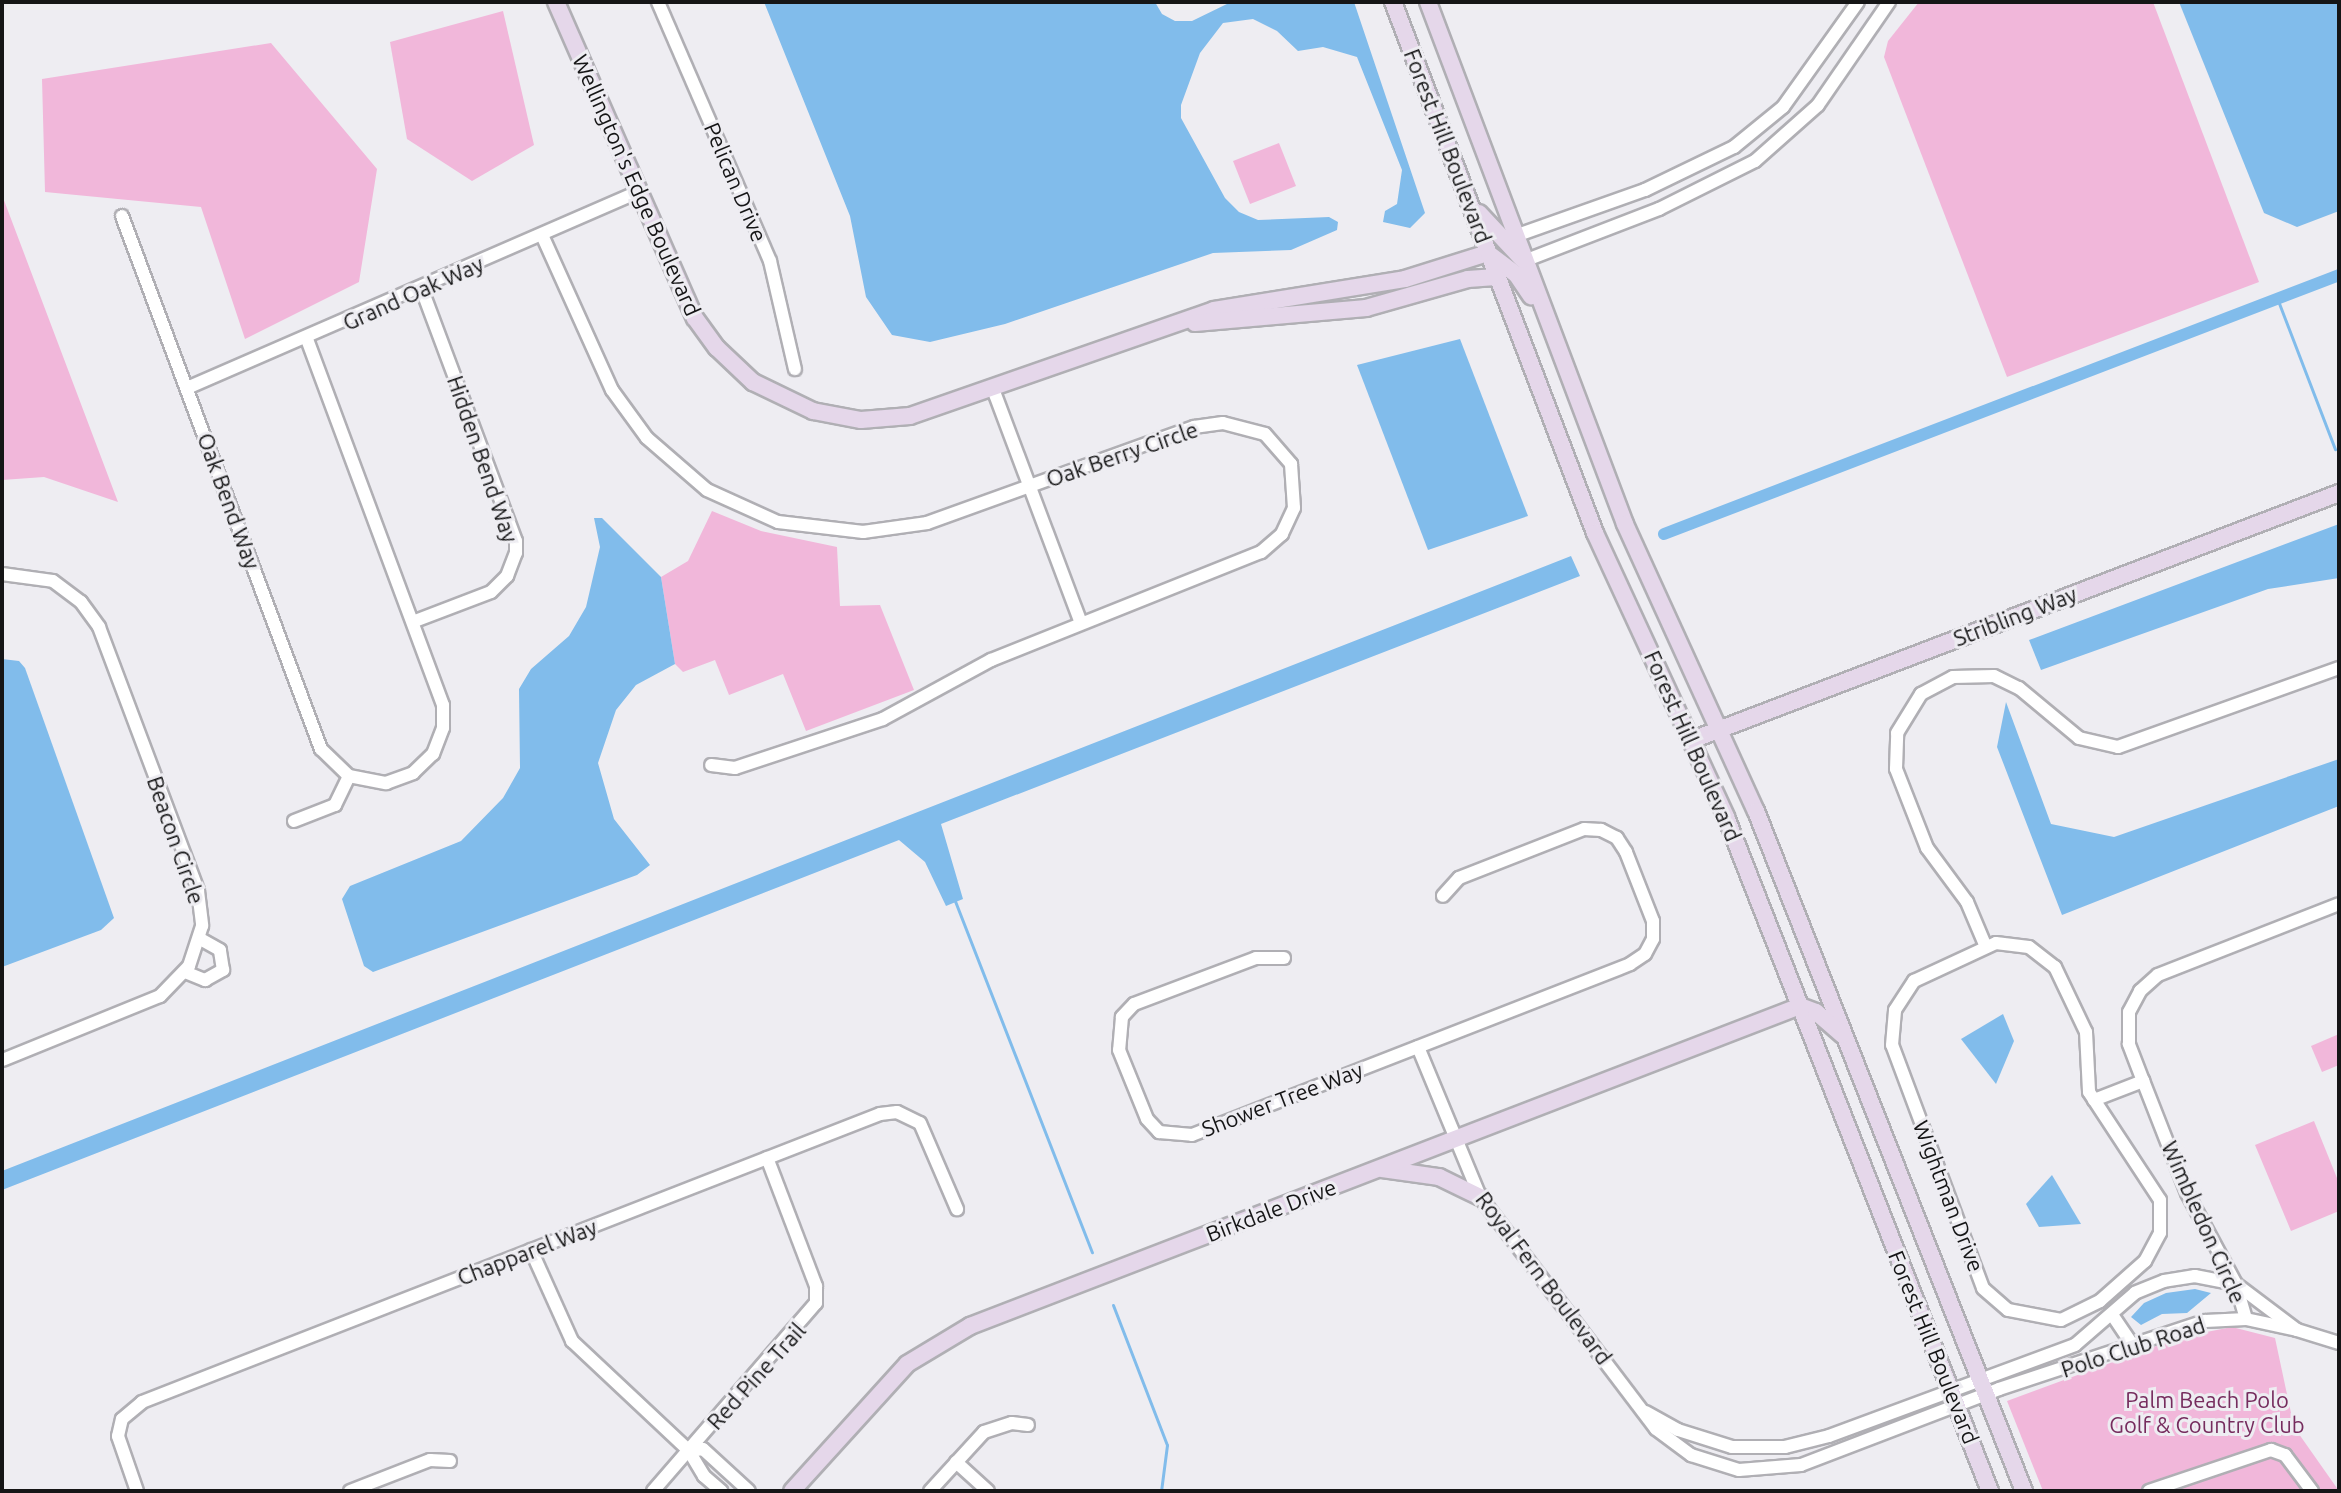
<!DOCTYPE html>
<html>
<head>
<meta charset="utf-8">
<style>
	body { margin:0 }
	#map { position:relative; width:2341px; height:1493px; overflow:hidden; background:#eeedf2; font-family:Ubuntu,sans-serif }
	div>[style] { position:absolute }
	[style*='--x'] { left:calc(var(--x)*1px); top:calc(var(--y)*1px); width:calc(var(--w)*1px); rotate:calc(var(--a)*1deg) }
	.green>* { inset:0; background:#f1b7da }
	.water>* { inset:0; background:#81bceb }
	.stream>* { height:3px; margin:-1.5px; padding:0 1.5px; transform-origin:1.5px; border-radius:1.5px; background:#81bceb }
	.canal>* { height:12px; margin:-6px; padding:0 6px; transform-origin:6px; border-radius:6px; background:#81bceb }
	.roads { filter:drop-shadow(2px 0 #b0afb4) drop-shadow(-2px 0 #b0afb4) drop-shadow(0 2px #b0afb4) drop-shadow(0 -2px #b0afb4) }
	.street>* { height:12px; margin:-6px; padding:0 6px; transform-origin:6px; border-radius:6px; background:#fff }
	.secondary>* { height:16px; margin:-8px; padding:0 8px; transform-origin:8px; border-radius:8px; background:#e5d7ea }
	span { translate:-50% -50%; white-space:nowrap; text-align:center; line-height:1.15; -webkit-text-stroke:6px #eeedf2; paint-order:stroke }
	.street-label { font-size:22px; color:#151516 }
	.park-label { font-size:22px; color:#762c5e }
	.frame { position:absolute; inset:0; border:4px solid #151516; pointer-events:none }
</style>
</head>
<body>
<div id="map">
	<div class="green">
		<div style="clip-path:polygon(1919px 2px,2153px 2px,2259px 282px,2007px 377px,1884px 57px,1888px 41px)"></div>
		<div style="clip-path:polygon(503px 11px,534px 145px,472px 181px,407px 139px,390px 42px)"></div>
		<div style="clip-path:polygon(271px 43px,377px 169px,359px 282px,245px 339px,201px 207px,45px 192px,42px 79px)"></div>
		<div style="clip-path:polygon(1279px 143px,1296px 186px,1250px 204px,1233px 161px)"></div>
		<div style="clip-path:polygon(2px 195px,118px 502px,44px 477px,2px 480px)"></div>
		<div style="clip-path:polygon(712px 511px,761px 531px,837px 547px,840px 606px,880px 605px,914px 690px,806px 731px,783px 674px,729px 695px,715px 660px,683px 672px,675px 664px,661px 577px,688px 561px)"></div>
		<div style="clip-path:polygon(2339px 1034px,2339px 1065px,2322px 1072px,2311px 1046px)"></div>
		<div style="clip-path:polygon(2314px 1121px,2339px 1183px,2339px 1211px,2291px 1231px,2255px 1145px)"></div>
		<div style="clip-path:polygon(2232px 1327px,2275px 1338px,2294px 1427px,2339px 1491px,2043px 1491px,2007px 1401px,2181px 1337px)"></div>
	</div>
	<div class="water">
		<div style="clip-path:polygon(764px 2px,1155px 2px,1162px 14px,1175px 21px,1192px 21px,1231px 2px,1354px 2px,1425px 213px,1410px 228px,1383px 222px,1385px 211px,1397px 204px,1402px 170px,1357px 57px,1323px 47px,1298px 51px,1277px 31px,1253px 19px,1223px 23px,1200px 53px,1181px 105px,1181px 118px,1225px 198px,1239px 212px,1258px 220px,1329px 217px,1338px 222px,1337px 230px,1291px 250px,1213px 253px,1005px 324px,930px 342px,892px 335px,866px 297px,850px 216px)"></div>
		<div style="clip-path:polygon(2179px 2px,2339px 2px,2339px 211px,2297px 227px,2264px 213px)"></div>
		<div style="clip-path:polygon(1460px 339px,1528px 516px,1428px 550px,1357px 365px)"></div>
		<div style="clip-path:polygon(594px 518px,602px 518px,661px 577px,675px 664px,636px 685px,616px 710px,598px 763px,614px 819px,650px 865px,637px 875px,373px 972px,364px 966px,342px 899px,350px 886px,461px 841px,503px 798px,520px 768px,519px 689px,531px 669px,569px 636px,586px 607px,600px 547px)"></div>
		<div style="clip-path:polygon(2339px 524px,2339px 578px,2268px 589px,2041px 670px,2029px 640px)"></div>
		<div style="clip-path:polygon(1571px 556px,1580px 576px,941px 824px,963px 899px,946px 906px,925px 862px,899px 840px,2px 1190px,2px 1171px)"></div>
		<div style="clip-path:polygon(2px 659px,19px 661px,25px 668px,114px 918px,101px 930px,2px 967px)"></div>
		<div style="clip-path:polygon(2006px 702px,2051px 824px,2114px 837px,2339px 759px,2339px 806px,2062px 915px,1997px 747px)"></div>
		<div style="clip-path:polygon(2003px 1014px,2014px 1041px,1996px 1084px,1961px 1039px)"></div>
		<div style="clip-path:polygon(2052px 1175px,2081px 1224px,2039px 1227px,2026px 1204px)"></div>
		<div style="clip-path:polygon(2195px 1289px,2211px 1293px,2187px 1313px,2162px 1314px,2141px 1325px,2131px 1317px,2144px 1303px,2166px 1293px)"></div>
	</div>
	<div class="stream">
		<div style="--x:2277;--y:298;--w:162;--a:69"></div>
		<div style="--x:955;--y:901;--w:377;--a:68.7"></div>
		<div style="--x:1113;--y:1305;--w:150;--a:68.9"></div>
		<div style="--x:1167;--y:1445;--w:46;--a:97.4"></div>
	</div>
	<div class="canal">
		<div style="--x:1664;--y:534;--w:723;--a:-20.99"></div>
	</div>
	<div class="roads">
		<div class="street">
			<div style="--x:658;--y:2;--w:282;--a:66.6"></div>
			<div style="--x:770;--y:261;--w:111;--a:77"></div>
			<div style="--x:122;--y:216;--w:569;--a:69.53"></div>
			<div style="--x:321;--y:749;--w:39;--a:44"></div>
			<div style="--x:349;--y:776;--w:38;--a:11"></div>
			<div style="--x:386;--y:783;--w:29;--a:-20"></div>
			<div style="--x:413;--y:773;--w:28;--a:-44"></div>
			<div style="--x:433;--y:754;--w:28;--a:-69"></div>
			<div style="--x:443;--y:728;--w:23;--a:-90"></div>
			<div style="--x:443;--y:705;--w:390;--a:-110.4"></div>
			<div style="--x:542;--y:235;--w:170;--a:65.7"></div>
			<div style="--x:612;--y:390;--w:59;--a:53.9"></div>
			<div style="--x:647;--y:438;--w:79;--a:40.9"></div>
			<div style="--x:707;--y:490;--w:78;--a:24.3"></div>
			<div style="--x:778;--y:522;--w:86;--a:6.7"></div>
			<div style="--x:863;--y:532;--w:65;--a:-8"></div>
			<div style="--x:927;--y:523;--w:284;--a:-19.8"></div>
			<div style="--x:1194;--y:427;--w:29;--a:-8"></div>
			<div style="--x:1223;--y:423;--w:43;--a:14.7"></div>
			<div style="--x:1265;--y:434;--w:40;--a:49"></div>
			<div style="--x:1291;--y:464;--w:44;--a:86.1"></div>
			<div style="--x:1294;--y:508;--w:29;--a:115"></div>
			<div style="--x:1282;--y:534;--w:28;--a:139"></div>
			<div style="--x:1261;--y:552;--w:291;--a:158.2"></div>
			<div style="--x:991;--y:660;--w:123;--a:151.4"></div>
			<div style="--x:883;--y:719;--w:156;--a:161.7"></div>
			<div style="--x:735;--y:768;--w:24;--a:-173"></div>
			<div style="--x:1515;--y:236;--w:138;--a:-19.5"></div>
			<div style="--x:1645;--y:190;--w:99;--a:-25.8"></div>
			<div style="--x:1734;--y:147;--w:63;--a:-39.2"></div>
			<div style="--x:1783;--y:107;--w:129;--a:-54.5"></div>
			<div style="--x:1524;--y:261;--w:145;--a:-21.1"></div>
			<div style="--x:1659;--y:209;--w:107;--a:-26.6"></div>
			<div style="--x:1755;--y:161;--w:84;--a:-41.6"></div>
			<div style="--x:1818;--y:105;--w:125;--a:-55.4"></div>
			<div style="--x:187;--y:388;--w:491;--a:-23.5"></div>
			<div style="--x:993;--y:389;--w:250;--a:69.4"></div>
			<div style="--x:2;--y:574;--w:51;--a:7.8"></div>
			<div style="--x:53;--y:581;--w:35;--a:37"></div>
			<div style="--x:81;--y:602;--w:31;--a:54"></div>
			<div style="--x:99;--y:627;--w:282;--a:69.4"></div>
			<div style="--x:198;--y:891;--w:35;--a:83"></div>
			<div style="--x:202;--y:926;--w:42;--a:108"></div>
			<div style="--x:189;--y:966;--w:42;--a:134"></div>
			<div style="--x:160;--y:996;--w:170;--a:157.9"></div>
			<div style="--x:415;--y:621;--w:81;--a:-20.9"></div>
			<div style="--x:491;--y:592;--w:23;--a:-45"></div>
			<div style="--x:507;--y:576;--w:25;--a:-69"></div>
			<div style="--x:516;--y:553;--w:12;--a:-90"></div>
			<div style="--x:516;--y:541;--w:269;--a:-110.5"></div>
			<div style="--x:294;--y:821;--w:44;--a:-21.3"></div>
			<div style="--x:335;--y:805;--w:32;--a:-64"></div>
			<div style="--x:1996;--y:943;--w:33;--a:7"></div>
			<div style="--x:2029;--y:947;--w:33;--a:38"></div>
			<div style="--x:2055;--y:967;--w:72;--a:64.5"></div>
			<div style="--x:2086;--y:1032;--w:60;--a:87.1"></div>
			<div style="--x:2089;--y:1092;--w:129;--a:56.7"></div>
			<div style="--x:2160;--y:1200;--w:33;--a:90"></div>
			<div style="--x:2160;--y:1233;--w:32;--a:118"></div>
			<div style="--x:2145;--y:1261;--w:60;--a:138.4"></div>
			<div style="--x:2100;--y:1301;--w:43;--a:154"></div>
			<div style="--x:2061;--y:1320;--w:54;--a:-169.3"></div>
			<div style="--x:2008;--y:1310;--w:33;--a:-139"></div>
			<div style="--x:1983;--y:1288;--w:259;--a:-110.5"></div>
			<div style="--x:1892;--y:1045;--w:35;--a:-85"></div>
			<div style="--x:1895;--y:1010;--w:35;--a:-57"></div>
			<div style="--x:1914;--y:981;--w:90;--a:-24.9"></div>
			<div style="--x:1986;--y:947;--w:49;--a:-112.9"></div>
			<div style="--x:1967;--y:902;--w:67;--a:-126.5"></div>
			<div style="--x:1927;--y:848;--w:85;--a:-111.4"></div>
			<div style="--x:1896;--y:769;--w:36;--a:-88"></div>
			<div style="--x:1897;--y:733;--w:46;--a:-58.4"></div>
			<div style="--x:1921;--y:694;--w:36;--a:-28"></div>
			<div style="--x:1953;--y:677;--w:41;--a:-1.4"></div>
			<div style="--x:1994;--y:676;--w:28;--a:26"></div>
			<div style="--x:2019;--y:688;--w:78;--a:39.8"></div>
			<div style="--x:2079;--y:738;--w:40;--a:13"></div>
			<div style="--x:2118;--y:747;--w:235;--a:-19.7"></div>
			<div style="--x:1284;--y:958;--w:28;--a:180"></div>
			<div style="--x:1256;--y:958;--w:130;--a:159.3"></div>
			<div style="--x:1134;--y:1004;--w:18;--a:133"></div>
			<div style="--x:1122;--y:1017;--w:33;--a:95"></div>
			<div style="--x:1119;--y:1050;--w:74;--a:67.9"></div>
			<div style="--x:1147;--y:1119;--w:18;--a:47"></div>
			<div style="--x:1159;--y:1132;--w:33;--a:5"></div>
			<div style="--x:1192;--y:1135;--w:470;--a:-21.3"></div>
			<div style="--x:1630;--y:964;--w:18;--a:-34"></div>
			<div style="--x:1645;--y:954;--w:17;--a:-62"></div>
			<div style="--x:1653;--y:939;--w:18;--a:-90"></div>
			<div style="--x:1653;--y:921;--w:74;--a:-111.4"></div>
			<div style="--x:1626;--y:852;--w:17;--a:-123"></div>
			<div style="--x:1617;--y:838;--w:18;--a:-153"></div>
			<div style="--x:1601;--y:830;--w:17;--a:-177"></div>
			<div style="--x:1584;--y:829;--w:134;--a:158.6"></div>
			<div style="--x:1459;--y:878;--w:24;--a:132"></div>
			<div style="--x:185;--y:972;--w:22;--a:22"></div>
			<div style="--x:205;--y:980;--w:21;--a:-29"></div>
			<div style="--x:223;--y:970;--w:20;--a:-99"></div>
			<div style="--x:220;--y:950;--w:23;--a:-151"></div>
			<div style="--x:1418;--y:1047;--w:162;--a:67.5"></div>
			<div style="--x:1480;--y:1197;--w:291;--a:52.8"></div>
			<div style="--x:1656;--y:1429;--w:44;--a:36.6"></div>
			<div style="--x:1691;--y:1455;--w:50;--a:17.4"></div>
			<div style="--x:1739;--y:1470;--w:62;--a:-4.6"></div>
			<div style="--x:1801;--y:1465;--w:212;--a:-21"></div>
			<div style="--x:1999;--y:1389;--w:217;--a:-18.3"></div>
			<div style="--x:2205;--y:1321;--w:41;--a:-2.8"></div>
			<div style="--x:2246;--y:1319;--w:52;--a:12.2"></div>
			<div style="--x:2297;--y:1330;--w:76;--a:-143"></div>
			<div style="--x:2236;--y:1284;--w:42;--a:-169"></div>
			<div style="--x:2195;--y:1276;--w:31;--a:171"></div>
			<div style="--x:2164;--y:1281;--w:31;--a:158"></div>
			<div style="--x:2135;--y:1293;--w:79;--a:139.1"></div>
			<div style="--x:2075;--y:1345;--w:262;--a:159.7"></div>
			<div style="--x:1829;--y:1436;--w:45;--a:166"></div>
			<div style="--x:1785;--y:1447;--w:53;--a:180"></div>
			<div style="--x:1732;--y:1447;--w:57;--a:-162.5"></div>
			<div style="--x:1678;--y:1430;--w:37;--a:-151"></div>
			<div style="--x:2094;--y:1100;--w:53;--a:-21.2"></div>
			<div style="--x:531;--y:1250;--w:100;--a:65.7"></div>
			<div style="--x:572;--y:1341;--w:161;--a:43.2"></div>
			<div style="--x:689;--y:1451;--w:29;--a:59"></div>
			<div style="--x:704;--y:1476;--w:23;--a:41"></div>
			<div style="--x:2113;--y:1316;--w:34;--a:56"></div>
			<div style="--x:2246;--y:1319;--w:36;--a:-106"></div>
			<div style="--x:2236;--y:1284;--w:103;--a:-118.3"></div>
			<div style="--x:2187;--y:1193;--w:120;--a:-111.4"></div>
			<div style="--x:2143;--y:1081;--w:40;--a:-111"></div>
			<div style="--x:2129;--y:1044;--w:32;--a:-90"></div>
			<div style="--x:2129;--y:1012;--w:24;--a:-62"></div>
			<div style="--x:2140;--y:991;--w:24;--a:-42"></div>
			<div style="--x:2158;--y:975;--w:194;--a:-21.4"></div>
			<div style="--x:2297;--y:1330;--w:44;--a:17.2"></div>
			<div style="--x:689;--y:1451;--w:14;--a:-8"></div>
			<div style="--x:703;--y:1449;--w:62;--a:42.4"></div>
			<div style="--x:956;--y:1462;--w:43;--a:42.2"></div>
			<div style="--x:137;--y:1491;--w:58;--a:-109.1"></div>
			<div style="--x:118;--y:1436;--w:17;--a:-77"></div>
			<div style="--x:122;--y:1419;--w:26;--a:-40"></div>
			<div style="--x:142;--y:1402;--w:792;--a:-21.32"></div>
			<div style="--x:880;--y:1114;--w:17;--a:-7"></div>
			<div style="--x:897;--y:1112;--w:25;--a:26"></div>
			<div style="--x:920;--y:1123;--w:94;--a:66.7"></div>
			<div style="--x:350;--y:1491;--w:86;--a:-21.2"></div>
			<div style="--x:430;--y:1460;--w:20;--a:3"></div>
			<div style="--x:653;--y:1491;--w:249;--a:-49.1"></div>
			<div style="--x:816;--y:1303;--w:17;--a:-90"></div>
			<div style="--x:816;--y:1286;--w:137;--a:-110.9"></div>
			<div style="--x:930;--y:1491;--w:80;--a:-47.5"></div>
			<div style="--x:984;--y:1432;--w:29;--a:-18"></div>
			<div style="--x:1012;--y:1423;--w:16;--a:7"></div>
			<div style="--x:2149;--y:1491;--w:129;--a:-18.6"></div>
			<div style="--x:2271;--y:1450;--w:15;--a:20"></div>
			<div style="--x:2285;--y:1455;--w:45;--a:53.1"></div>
		</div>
		<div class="secondary">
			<div style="--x:556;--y:2;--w:345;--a:66.3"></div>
			<div style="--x:695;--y:318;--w:37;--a:54"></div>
			<div style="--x:717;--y:348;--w:50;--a:43.4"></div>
			<div style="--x:753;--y:382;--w:67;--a:25.8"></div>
			<div style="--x:813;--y:411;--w:49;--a:10.6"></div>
			<div style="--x:861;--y:420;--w:49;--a:-4.7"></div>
			<div style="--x:910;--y:416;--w:322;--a:-19.2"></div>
			<div style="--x:1214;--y:310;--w:193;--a:-9.2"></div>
			<div style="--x:1405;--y:279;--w:87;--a:-17.4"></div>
			<div style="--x:1393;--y:2;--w:568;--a:69.17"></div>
			<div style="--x:1595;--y:533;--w:313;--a:65.2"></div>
			<div style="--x:1726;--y:817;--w:724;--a:68.61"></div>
			<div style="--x:1428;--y:2;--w:558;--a:69.32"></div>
			<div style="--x:1625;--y:524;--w:315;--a:65.5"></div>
			<div style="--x:1756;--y:811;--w:731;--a:68.49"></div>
			<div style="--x:1479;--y:213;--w:64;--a:46.9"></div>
			<div style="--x:1489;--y:254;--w:34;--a:37"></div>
			<div style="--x:1516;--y:274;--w:27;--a:56"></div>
			<div style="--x:1195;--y:323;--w:172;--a:-5"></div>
			<div style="--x:1366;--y:308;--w:106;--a:-15.9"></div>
			<div style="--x:1468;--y:279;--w:28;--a:-4"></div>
			<div style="--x:1692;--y:740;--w:693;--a:-20.89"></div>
			<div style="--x:1382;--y:1169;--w:58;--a:8"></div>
			<div style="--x:1439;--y:1177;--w:46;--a:26"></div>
			<div style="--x:792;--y:1491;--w:171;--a:-47.8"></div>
			<div style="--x:907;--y:1364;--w:74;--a:-31.1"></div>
			<div style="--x:970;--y:1326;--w:890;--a:-21.08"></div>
			<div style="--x:1800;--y:1006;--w:17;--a:21"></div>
			<div style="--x:1816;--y:1012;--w:35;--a:41"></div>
		</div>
	</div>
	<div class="street-label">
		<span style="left:1448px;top:146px;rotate:69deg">Forest Hill Boulevard</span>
		<span style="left:736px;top:182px;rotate:67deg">Pelican Drive</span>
		<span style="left:637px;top:185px;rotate:66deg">Wellington's Edge Boulevard</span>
		<span style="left:413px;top:293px;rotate:-24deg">Grand Oak Way</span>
		<span style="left:1122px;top:454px;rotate:-19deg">Oak Berry Circle</span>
		<span style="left:483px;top:459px;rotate:71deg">Hidden Bend Way</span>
		<span style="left:229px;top:501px;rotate:70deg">Oak Bend Way</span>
		<span style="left:2015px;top:616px;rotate:-21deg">Stribling Way</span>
		<span style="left:1693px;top:746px;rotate:66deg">Forest Hill Boulevard</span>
		<span style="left:176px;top:840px;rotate:71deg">Beacon Circle</span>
		<span style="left:1282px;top:1099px;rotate:-21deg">Shower Tree Way</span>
		<span style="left:1949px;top:1196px;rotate:69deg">Wightman Drive</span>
		<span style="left:1271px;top:1210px;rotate:-21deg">Birkdale Drive</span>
		<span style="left:2204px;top:1222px;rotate:66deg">Wimbledon Circle</span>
		<span style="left:527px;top:1252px;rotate:-21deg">Chapparel Way</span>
		<span style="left:1544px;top:1278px;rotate:53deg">Royal Fern Boulevard</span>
		<span style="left:1934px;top:1347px;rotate:68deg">Forest Hill Boulevard</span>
		<span style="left:2133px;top:1347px;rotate:-18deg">Polo Club Road</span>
		<span style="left:756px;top:1376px;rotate:-48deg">Red Pine Trail</span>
	</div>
	<div class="park-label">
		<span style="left:2207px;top:1412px">Palm Beach Polo<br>Golf &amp; Country Club</span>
	</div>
	<div class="frame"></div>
</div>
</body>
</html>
